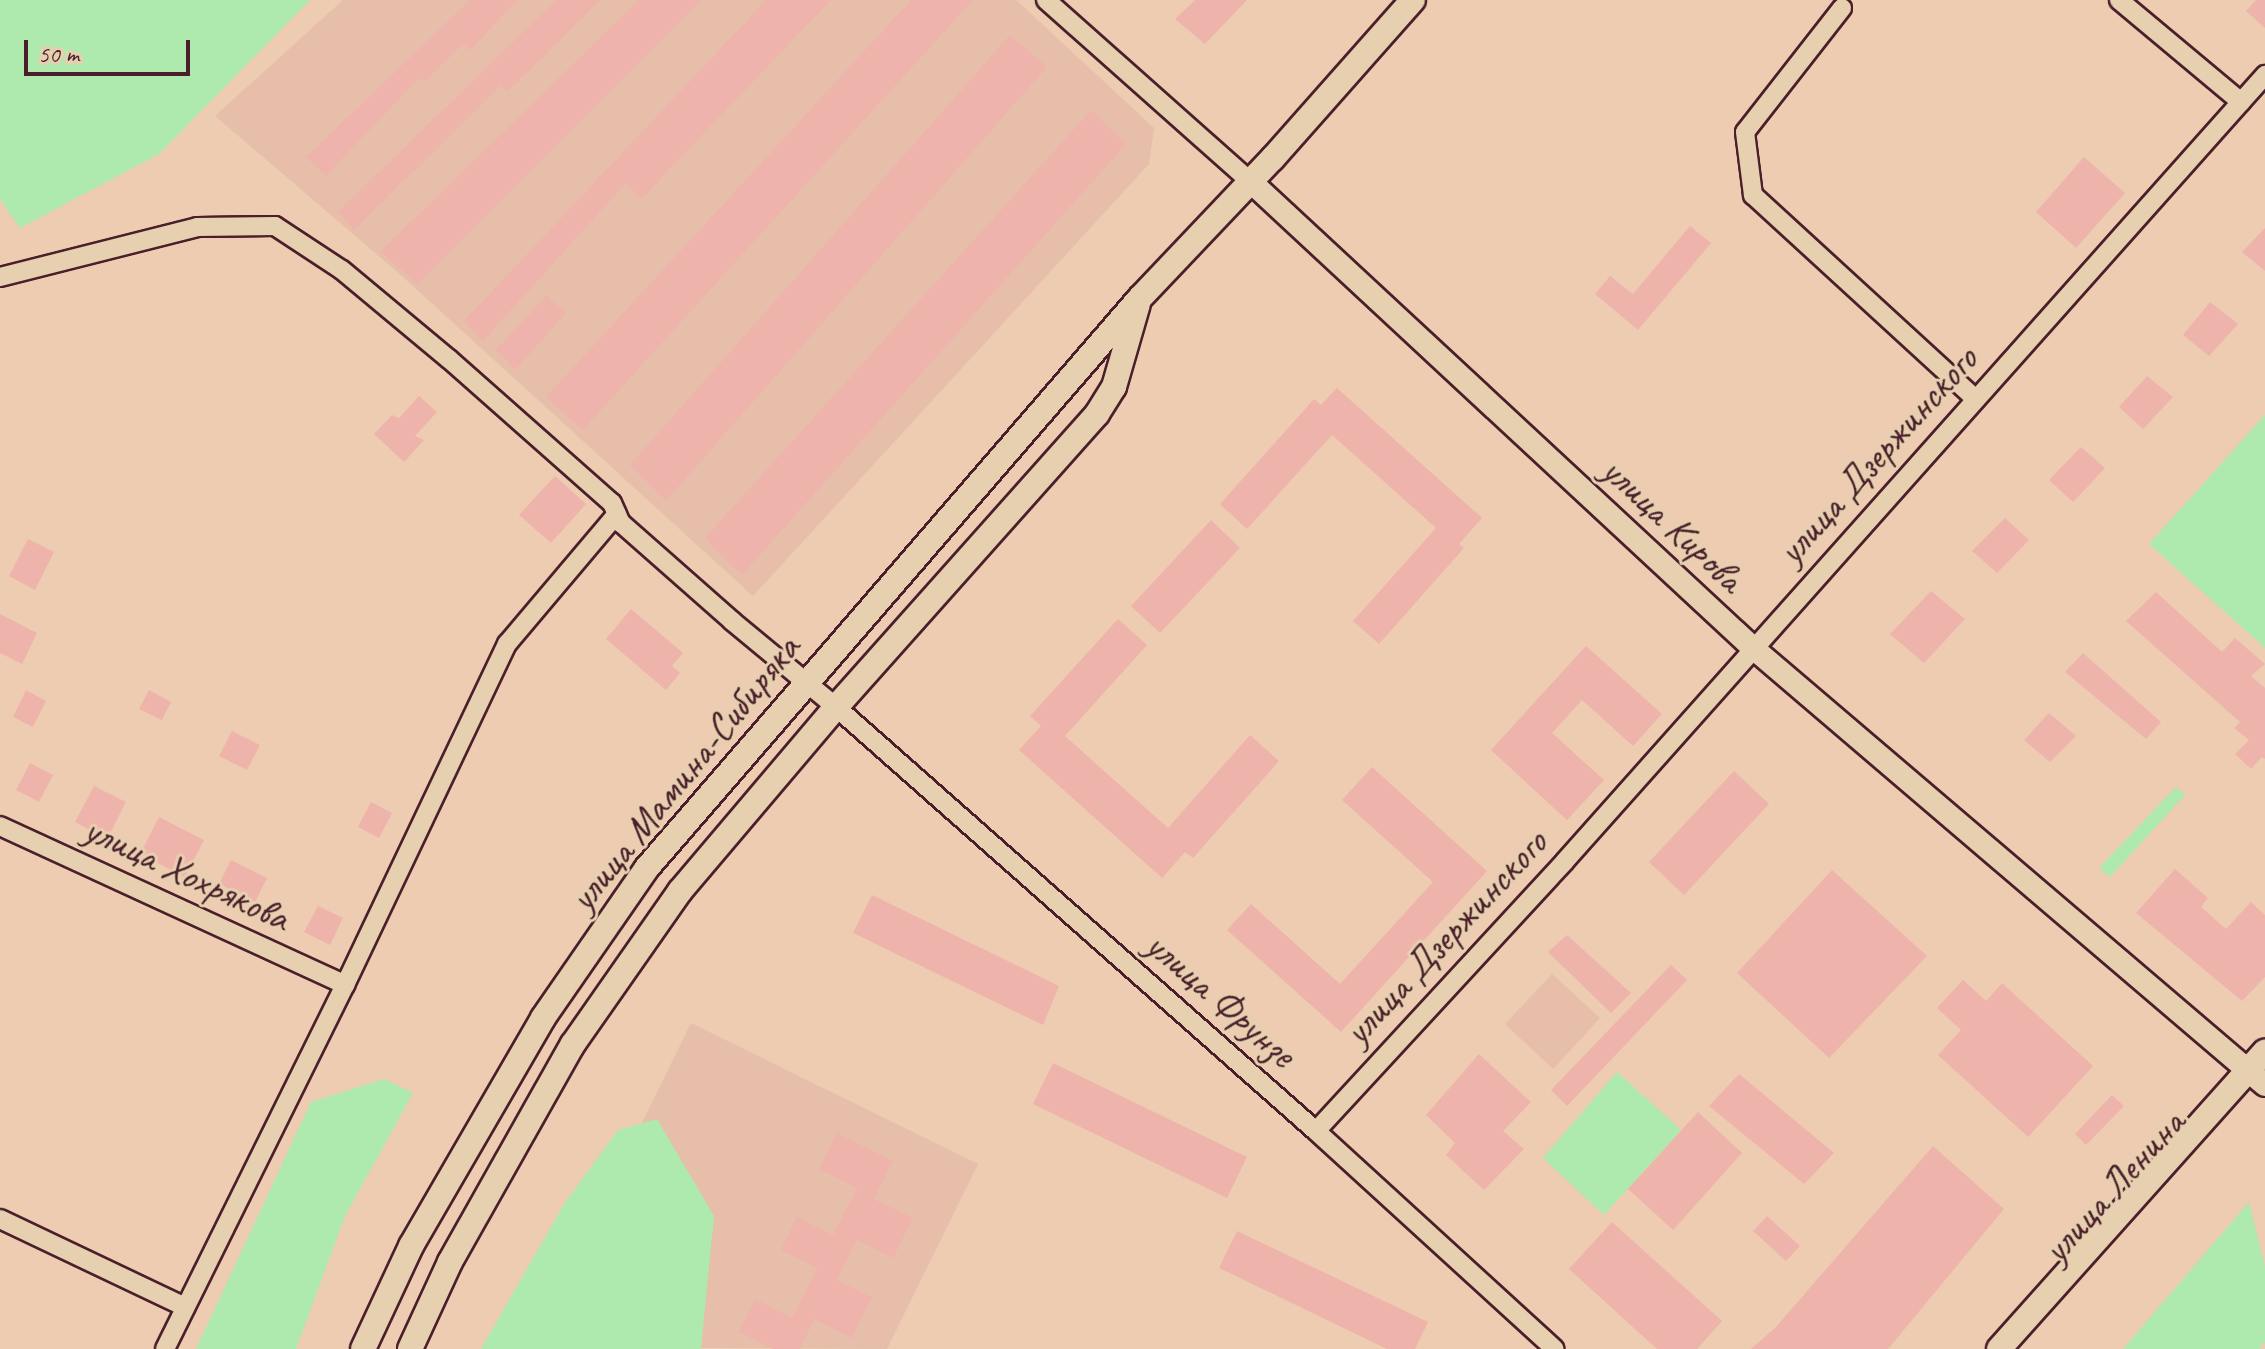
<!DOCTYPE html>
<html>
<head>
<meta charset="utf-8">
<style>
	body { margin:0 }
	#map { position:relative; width:2265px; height:1349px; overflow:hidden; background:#edccb1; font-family:Caveat,sans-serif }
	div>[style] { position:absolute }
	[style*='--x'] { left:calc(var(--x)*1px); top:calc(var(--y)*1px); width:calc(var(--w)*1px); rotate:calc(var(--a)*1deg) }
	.built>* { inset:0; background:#e6beaa }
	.green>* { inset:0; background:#aee9ae }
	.building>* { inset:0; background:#eeb4ab }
	.roads { filter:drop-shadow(2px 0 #4a1f2b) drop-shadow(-2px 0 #4a1f2b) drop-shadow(0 2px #4a1f2b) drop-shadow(0 -2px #4a1f2b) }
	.minor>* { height:18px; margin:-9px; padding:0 9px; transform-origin:9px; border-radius:9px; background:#e6d0af }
	.tertiary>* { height:22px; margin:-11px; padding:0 11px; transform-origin:11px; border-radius:11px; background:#e6d0af }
	.secondary>* { height:24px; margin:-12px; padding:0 12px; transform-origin:12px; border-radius:12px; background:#e6d0af }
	span { translate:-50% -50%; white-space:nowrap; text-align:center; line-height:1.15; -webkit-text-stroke:6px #e6d0af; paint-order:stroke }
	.street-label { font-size:40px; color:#4a1f2b }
	.scale { position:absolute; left:24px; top:40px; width:166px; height:36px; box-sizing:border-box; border:4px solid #4a1f2b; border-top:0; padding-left:10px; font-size:24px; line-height:28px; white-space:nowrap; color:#4a1f2b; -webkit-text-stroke:6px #e6d0af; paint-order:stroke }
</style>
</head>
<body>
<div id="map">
	<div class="built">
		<div style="clip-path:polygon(343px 0,1016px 0,1154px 128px,1149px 164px,753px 596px,401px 275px,215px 116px)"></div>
		<div style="clip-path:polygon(1552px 974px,1600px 1018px,1553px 1069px,1505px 1024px)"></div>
		<div style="clip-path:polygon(691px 1023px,978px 1164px,887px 1349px,532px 1347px)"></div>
	</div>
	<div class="green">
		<div style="clip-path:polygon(0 0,310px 0,159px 154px,20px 228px,0 199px)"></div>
		<div style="clip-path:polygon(2265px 415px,2265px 648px,2149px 544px)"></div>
		<div style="clip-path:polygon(2176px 787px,2185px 795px,2110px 877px,2099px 868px)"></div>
		<div style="clip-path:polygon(1617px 1072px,1681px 1130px,1604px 1215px,1543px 1158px)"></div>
		<div style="clip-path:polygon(384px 1079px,413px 1093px,345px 1216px,296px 1349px,196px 1349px,311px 1102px)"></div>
		<div style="clip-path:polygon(657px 1119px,714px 1216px,701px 1349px,481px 1349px,564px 1204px,618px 1130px)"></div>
		<div style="clip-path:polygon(2249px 1202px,2265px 1267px,2265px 1342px,2259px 1349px,2123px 1349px)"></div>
	</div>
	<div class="building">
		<div style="clip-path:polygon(470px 0,518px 0,470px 50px,463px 44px,424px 82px,419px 78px,326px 176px,306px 157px)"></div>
		<div style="clip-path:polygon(556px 0,600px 0,507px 92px,501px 85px,354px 230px,338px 212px)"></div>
		<div style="clip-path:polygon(639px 0,702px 0,418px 284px,380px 252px)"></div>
		<div style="clip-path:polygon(766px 0,831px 0,641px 199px,626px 183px,483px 341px,464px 321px)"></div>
		<div style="clip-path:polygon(911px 0,973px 0,583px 430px,546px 397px)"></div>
		<div style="clip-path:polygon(1195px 0,1247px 0,1205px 44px,1175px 19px)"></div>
		<div style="clip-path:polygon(2256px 0,2265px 0,2265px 28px,2246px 11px)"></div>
		<div style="clip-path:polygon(1010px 35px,1047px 67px,666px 501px,630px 465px)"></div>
		<div style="clip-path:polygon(1091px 110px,1126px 144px,742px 575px,705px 538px)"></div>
		<div style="clip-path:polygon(2084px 157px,2125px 193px,2076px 248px,2036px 212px)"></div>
		<div style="clip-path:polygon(1690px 226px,1711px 243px,1638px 330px,1595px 294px,1610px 276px,1633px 294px)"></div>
		<div style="clip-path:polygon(2265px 228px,2265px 271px,2242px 252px)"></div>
		<div style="clip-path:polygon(546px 296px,566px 313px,515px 370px,496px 350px)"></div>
		<div style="clip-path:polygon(2210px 302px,2238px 324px,2209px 356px,2183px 335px)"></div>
		<div style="clip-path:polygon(2147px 376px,2173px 397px,2143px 429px,2119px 407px)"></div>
		<div style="clip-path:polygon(1337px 388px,1482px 518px,1459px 544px,1464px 548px,1379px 644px,1353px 621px,1436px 528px,1332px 435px,1247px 529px,1220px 504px,1314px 399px,1321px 405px)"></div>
		<div style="clip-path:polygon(419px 396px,437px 412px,415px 436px,424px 440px,404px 462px,374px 434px,392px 415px,399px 418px)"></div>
		<div style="clip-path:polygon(2081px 447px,2105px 468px,2073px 502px,2049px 480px)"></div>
		<div style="clip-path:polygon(555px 476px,586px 504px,551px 543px,519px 515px)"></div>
		<div style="clip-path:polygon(2005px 518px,2029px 540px,1997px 573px,1972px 551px)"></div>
		<div style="clip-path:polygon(1211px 520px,1240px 548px,1160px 633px,1131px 606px)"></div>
		<div style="clip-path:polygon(28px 539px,54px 552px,35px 590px,9px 576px)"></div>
		<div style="clip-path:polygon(1931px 591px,1965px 619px,1924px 663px,1890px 634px)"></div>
		<div style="clip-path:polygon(2156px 592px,2222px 652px,2235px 638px,2265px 664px,2251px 676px,2265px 688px,2265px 759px,2262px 757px,2251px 769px,2235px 754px,2249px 740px,2234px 728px,2240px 722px,2126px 621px)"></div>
		<div style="clip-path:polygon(631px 609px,683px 653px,672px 666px,680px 673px,666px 690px,606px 639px)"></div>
		<div style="clip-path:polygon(0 614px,37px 633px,22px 664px,0 653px)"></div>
		<div style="clip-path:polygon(1118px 619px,1147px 645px,1065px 736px,1168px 828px,1250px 735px,1279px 761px,1193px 858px,1185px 852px,1162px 878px,1019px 750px,1041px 726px,1030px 716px)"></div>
		<div style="clip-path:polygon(1586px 646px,1662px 714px,1633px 746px,1582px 700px,1552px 733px,1604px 780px,1567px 820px,1491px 750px)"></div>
		<div style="clip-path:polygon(2083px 653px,2161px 722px,2146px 739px,2065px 672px)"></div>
		<div style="clip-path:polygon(26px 690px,46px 701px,33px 727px,13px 717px)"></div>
		<div style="clip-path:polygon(149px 690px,171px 702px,162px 720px,139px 709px)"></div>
		<div style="clip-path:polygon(2049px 713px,2076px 736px,2050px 762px,2024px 740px)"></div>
		<div style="clip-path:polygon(232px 731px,260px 745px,247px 770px,219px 756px)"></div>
		<div style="clip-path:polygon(30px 763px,53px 775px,39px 802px,16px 790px)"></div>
		<div style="clip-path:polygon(1372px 767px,1487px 871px,1341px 1032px,1227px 930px,1251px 904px,1340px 984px,1433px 882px,1342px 800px)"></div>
		<div style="clip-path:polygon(1734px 771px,1769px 804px,1684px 895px,1649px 862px)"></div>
		<div style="clip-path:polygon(94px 786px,126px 802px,107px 839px,75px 822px)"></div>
		<div style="clip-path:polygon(371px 802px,392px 813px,379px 838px,358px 827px)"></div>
		<div style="clip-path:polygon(159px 817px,204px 840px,185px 877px,140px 854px)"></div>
		<div style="clip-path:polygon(231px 860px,267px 878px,255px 902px,219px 884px)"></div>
		<div style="clip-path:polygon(2175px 869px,2208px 898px,2201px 907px,2226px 929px,2251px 902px,2265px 915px,2265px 977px,2242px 1001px,2136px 913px)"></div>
		<div style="clip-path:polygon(1832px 870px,1927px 956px,1829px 1058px,1737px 973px)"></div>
		<div style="clip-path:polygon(872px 895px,1059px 986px,1043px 1025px,853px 933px)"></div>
		<div style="clip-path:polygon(318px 906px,343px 918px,330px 945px,304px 932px)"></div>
		<div style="clip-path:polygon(1567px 935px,1631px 993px,1611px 1013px,1548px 952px)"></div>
		<div style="clip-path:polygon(1671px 965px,1687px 980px,1567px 1106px,1551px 1090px)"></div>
		<div style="clip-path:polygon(1963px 980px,1986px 1001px,2002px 983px,2093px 1066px,2028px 1137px,1938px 1055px,1961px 1030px,1937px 1008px)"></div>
		<div style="clip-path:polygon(1479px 1054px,1531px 1102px,1503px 1131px,1524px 1149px,1484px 1190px,1446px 1155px,1455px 1143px,1426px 1115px)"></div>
		<div style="clip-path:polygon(1053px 1063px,1247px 1157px,1227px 1198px,1033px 1104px)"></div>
		<div style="clip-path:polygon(1739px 1074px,1834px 1153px,1804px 1184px,1709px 1106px)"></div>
		<div style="clip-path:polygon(2112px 1095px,2124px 1106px,2086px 1145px,2075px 1134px)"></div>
		<div style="clip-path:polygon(1698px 1112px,1742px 1153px,1673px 1230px,1628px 1189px)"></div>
		<div style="clip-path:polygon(837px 1133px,893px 1161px,874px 1199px,913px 1218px,893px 1258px,857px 1240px,837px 1280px,872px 1297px,852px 1338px,814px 1319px,800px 1349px,773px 1349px,739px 1332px,755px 1299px,792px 1318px,817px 1268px,781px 1250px,797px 1217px,833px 1235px,857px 1188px,819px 1169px)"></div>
		<div style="clip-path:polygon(1933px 1146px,2004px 1209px,1888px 1349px,1751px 1349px,1775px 1328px)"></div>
		<div style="clip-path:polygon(1767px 1216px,1800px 1246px,1786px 1261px,1753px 1231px)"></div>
		<div style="clip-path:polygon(1612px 1222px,1722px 1321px,1697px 1349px,1657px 1349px,1569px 1269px)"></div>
		<div style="clip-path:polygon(1237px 1231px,1428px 1322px,1415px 1349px,1387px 1349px,1219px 1268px)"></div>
	</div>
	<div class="roads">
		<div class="minor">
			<div style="--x:1046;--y:0;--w:271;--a:41.6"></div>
			<div style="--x:2119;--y:0;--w:159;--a:39.9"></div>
			<div style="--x:1842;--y:8;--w:157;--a:128"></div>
			<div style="--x:1745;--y:132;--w:64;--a:82.8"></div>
			<div style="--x:1753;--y:195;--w:302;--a:42.5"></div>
			<div style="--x:0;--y:277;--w:203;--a:-14.2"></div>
			<div style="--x:197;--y:227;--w:78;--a:-0.7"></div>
			<div style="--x:275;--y:226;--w:80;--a:33.3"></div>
			<div style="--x:342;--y:270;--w:139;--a:39.8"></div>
			<div style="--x:449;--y:359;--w:217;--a:41.5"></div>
			<div style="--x:612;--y:503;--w:22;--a:66"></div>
			<div style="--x:621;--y:523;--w:148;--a:41.4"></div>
			<div style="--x:732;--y:621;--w:135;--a:39.6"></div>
			<div style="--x:836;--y:707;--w:640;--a:41.46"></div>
			<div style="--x:1316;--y:1131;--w:323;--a:42.4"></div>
			<div style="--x:0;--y:826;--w:380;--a:24.7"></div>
			<div style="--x:1316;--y:1131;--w:367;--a:-47.3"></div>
			<div style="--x:1565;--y:861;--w:1053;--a:-48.31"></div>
			<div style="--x:0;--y:1219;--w:205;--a:25.4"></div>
			<div style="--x:165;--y:1349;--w:406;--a:-63.7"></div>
			<div style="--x:345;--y:985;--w:378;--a:-64.6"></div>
			<div style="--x:507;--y:644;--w:170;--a:-49.8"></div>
		</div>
		<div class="tertiary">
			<div style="--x:1249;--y:180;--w:688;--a:42.88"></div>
			<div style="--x:1753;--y:648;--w:673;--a:40.48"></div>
		</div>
		<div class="secondary">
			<div style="--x:363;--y:1349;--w:114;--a:-65"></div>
			<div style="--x:411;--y:1246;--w:263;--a:-59.9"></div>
			<div style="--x:543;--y:1018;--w:181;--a:-55.3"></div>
			<div style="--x:646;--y:869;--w:755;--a:-49.14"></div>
			<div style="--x:1140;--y:298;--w:193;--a:-46.5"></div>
			<div style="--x:1273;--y:158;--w:211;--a:-48.5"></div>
			<div style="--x:410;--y:1349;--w:96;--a:-65.3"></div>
			<div style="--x:450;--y:1262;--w:250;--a:-60.6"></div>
			<div style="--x:573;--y:1044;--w:187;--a:-55"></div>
			<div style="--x:680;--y:891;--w:241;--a:-49.7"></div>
			<div style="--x:836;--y:707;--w:392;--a:-48.3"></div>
			<div style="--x:1097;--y:414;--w:32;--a:-58"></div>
			<div style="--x:1114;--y:387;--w:86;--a:-73.9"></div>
			<div style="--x:1999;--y:1349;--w:399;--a:-48.2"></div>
		</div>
	</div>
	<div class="street-label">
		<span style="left:1877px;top:455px;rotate:-48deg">улица Дзержинского</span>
		<span style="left:1673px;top:524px;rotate:43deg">улица Кирова</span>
		<span style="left:684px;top:773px;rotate:-51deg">улица Мамина-Сибиряка</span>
		<span style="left:187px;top:873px;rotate:25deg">улица Хохрякова</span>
		<span style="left:1445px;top:937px;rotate:-47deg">улица Дзержинского</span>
		<span style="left:1221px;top:999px;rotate:41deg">улица Фрунзе</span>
		<span style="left:2113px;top:1186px;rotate:-48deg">улица Ленина</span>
	</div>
	<div class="scale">50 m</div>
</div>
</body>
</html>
